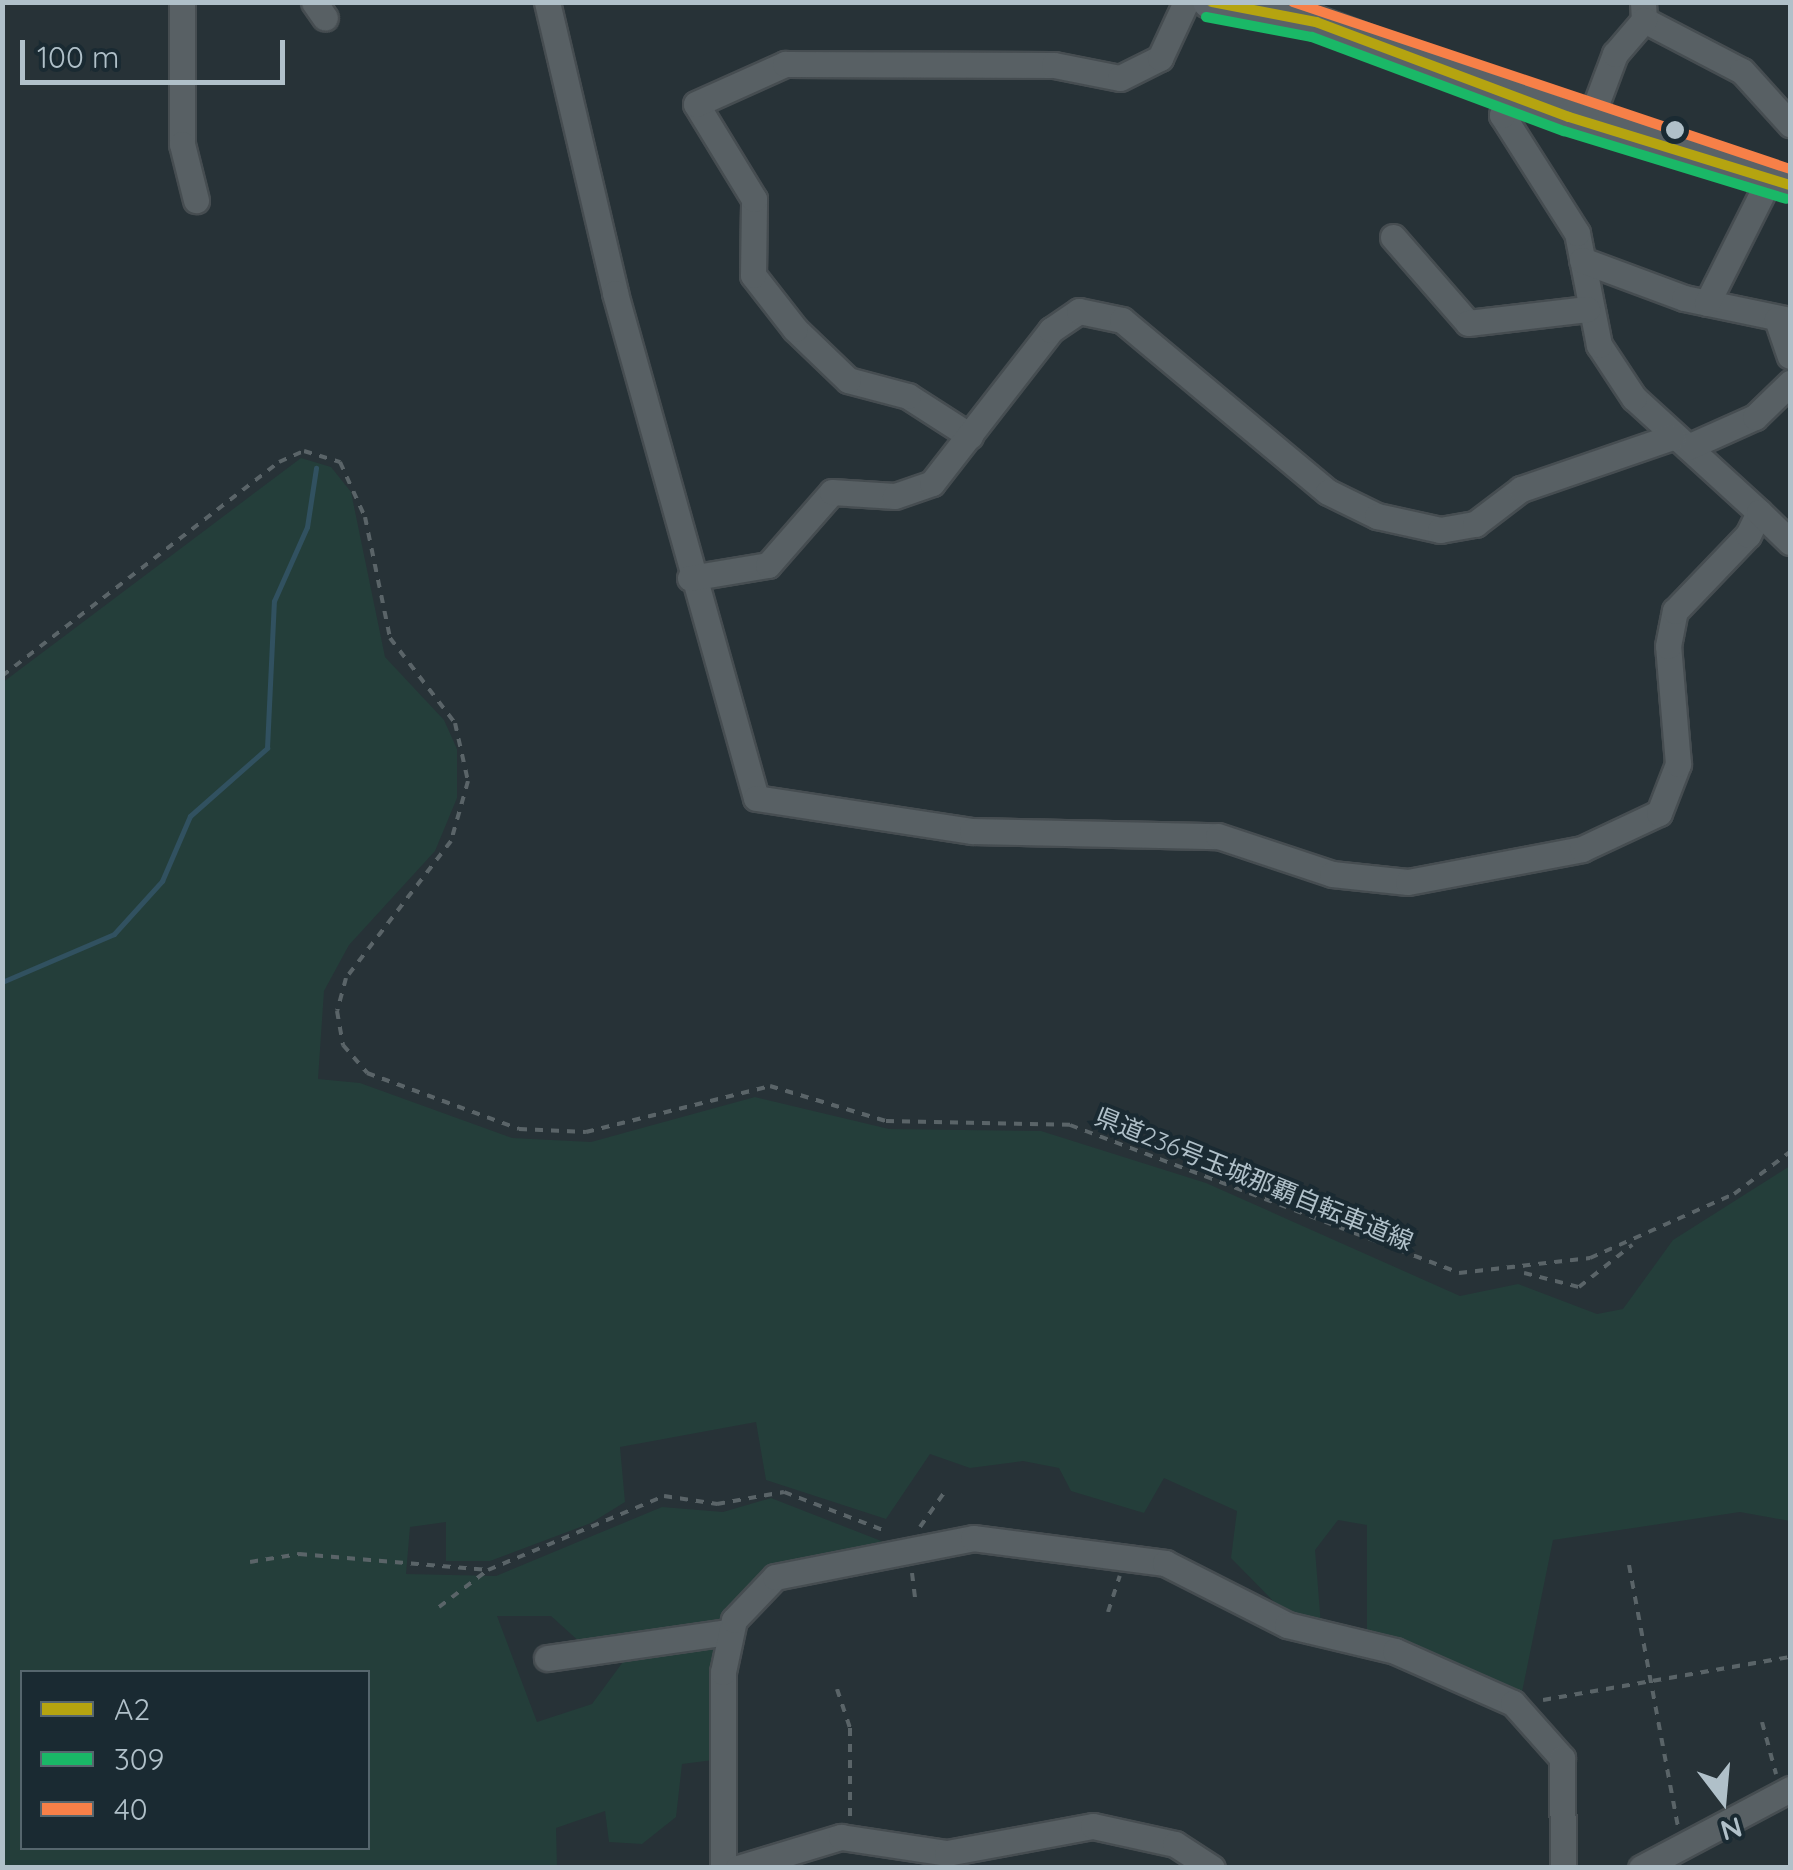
<!DOCTYPE html>
<html>
<head>
<meta charset="utf-8">
<style>
	body { margin:0 }
	#map { position:relative; width:1793px; height:1870px; overflow:hidden; background:#273237; font-family:Quicksand,"Noto Sans JP",sans-serif }
	div>[style] { position:absolute }
	[style*='--x'] { left:calc(var(--x)*1px); top:calc(var(--y)*1px); width:calc(var(--w)*1px); rotate:calc(var(--a)*1deg) }
	.green>* { inset:0; background:#243e3a }
	.stream>* { height:5px; margin:-2.5px; padding:0 2.5px; transform-origin:2.5px; border-radius:2.5px; background:#315160 }
	.path>* { height:4px; margin-top:-2px; transform-origin:0; background:repeating-linear-gradient(90deg,#5a6468 0 8px,transparent 0 16px) }
	.roads { filter:drop-shadow(2px 0 #464d51) drop-shadow(-2px 0 #464d51) drop-shadow(0 2px #464d51) drop-shadow(0 -2px #464d51) }
	.minor>* { height:25px; margin:-12.5px; padding:0 12.5px; transform-origin:12.5px; border-radius:12.5px; background:#586064 }
	.major>* { height:32px; margin:-16px; padding:0 16px; transform-origin:16px; border-radius:16px; background:#5a6267 }
	.bus-1>* { height:10px; margin:-5px; padding:0 5px; transform-origin:5px; border-radius:5px; background:#b5a410 }
	.bus-2>* { height:10px; margin:-5px; padding:0 5px; transform-origin:5px; border-radius:5px; background:#1ab867 }
	.bus-3>* { height:10px; margin:-5px; padding:0 5px; transform-origin:5px; border-radius:5px; background:#f78048 }
	.dots>* { width:28px; height:28px; translate:-50% -50%; box-sizing:border-box; border:5px solid #1a2a32; border-radius:50% }
	span { translate:-50% -50%; white-space:nowrap; text-align:center; line-height:1.15; -webkit-text-stroke:8px #1a2a32; paint-order:stroke }
	.street-label { font-size:25px; color:#b0c0c9 }
	.frame { position:absolute; inset:0; border:5px solid #b0c0c9; pointer-events:none }
	.legend { position:absolute; left:20px; top:1670px; width:350px; height:180px; box-sizing:border-box; background:#1a2a32; border:2px solid #56666e; margin:0; padding:12px 18px; list-style:none; font-size:30px; color:#b0c0c9 }
	.legend li { display:flex; align-items:center; gap:20px; height:50px }
	.legend b { width:50px; border:2px solid #56666e }
	.north { position:absolute; left:1673px; top:1750px; width:100px; height:100px; -webkit-text-stroke:8px #1a2a32; paint-order:stroke; rotate:164deg; font-size:28px; font-weight:700; line-height:40px; text-align:center; color:#b0c0c9 }
	.north::after { content:''; display:block; margin:auto; width:35px; height:45px; background:#b0c0c9; clip-path:polygon(50% 0,100% 100%,50% 72%,0 100%) }
	.scale { position:absolute; left:20px; top:40px; width:265px; height:45px; box-sizing:border-box; border:5px solid #b0c0c9; border-top:0; padding-left:12px; font-size:30px; line-height:35px; white-space:nowrap; color:#b0c0c9; -webkit-text-stroke:8px #1a2a32; paint-order:stroke }
</style>
</head>
<body>
<div id="map">
	<div class="green">
		<div style="clip-path:polygon(evenodd,301px 458px,331px 467px,351px 492px,385px 657px,444px 720px,457px 749px,457px 798px,435px 851px,349px 945px,324px 991px,318px 1079px,360px 1083px,512px 1138px,591px 1142px,755px 1097px,889px 1129px,1041px 1131px,1206px 1183px,1460px 1296px,1518px 1284px,1597px 1314px,1623px 1309px,1673px 1240px,1790px 1166px,1790px 1521px,1740px 1512px,1553px 1540px,1522px 1692px,1367px 1635px,1367px 1525px,1338px 1520px,1315px 1550px,1321px 1625px,1288px 1616px,1231px 1558px,1237px 1511px,1164px 1478px,1144px 1513px,1071px 1491px,1059px 1468px,1023px 1461px,970px 1468px,930px 1454px,886px 1519px,766px 1480px,756px 1422px,620px 1447px,625px 1502px,591px 1523px,490px 1561px,446px 1561px,446px 1522px,410px 1527px,406px 1574px,496px 1576px,662px 1507px,723px 1512px,771px 1498px,889px 1544px,772px 1568px,719px 1623px,582px 1644px,551px 1616px,497px 1616px,537px 1722px,592px 1704px,628px 1655px,718px 1641px,713px 1760px,682px 1764px,676px 1817px,642px 1844px,609px 1842px,605px 1811px,556px 1828px,557px 1867px,3px 1867px,2px 683px,301px 458px,22px 1672px,368px 1672px,368px 1848px,22px 1848px,22px 1672px)"></div>
	</div>
	<div class="stream">
		<div style="--x:2;--y:982;--w:122;--a:-23.2"></div>
		<div style="--x:114;--y:934;--w:72;--a:-47.8"></div>
		<div style="--x:162;--y:881;--w:71;--a:-66.7"></div>
		<div style="--x:190;--y:816;--w:103;--a:-41.4"></div>
		<div style="--x:267;--y:748;--w:147;--a:-87.3"></div>
		<div style="--x:274;--y:601;--w:81;--a:-66"></div>
		<div style="--x:307;--y:527;--w:60;--a:-81.3"></div>
	</div>
	<div class="path">
		<div style="--x:2;--y:676;--w:350;--a:-37.7"></div>
		<div style="--x:279;--y:462;--w:27;--a:-24"></div>
		<div style="--x:304;--y:451;--w:38;--a:17"></div>
		<div style="--x:340;--y:462;--w:60;--a:65.6"></div>
		<div style="--x:365;--y:517;--w:124;--a:78.3"></div>
		<div style="--x:390;--y:638;--w:107;--a:52.6"></div>
		<div style="--x:455;--y:723;--w:59;--a:77.4"></div>
		<div style="--x:468;--y:781;--w:62;--a:105.8"></div>
		<div style="--x:451;--y:841;--w:173;--a:127.5"></div>
		<div style="--x:346;--y:978;--w:34;--a:105"></div>
		<div style="--x:337;--y:1011;--w:35;--a:80"></div>
		<div style="--x:343;--y:1045;--w:37;--a:49"></div>
		<div style="--x:367;--y:1073;--w:162;--a:20.2"></div>
		<div style="--x:519;--y:1129;--w:67;--a:2.6"></div>
		<div style="--x:586;--y:1132;--w:190;--a:-14"></div>
		<div style="--x:770;--y:1086;--w:121;--a:16.8"></div>
		<div style="--x:886;--y:1121;--w:184;--a:1.2"></div>
		<div style="--x:1070;--y:1125;--w:416;--a:20.8"></div>
		<div style="--x:1459;--y:1273;--w:132;--a:-6.5"></div>
		<div style="--x:1590;--y:1258;--w:158;--a:-24"></div>
		<div style="--x:1734;--y:1194;--w:70;--a:-36.9"></div>
		<div style="--x:1524;--y:1273;--w:57;--a:14.3"></div>
		<div style="--x:1579;--y:1287;--w:68;--a:-38.4"></div>
		<div style="--x:920;--y:1527;--w:45;--a:-54.9"></div>
		<div style="--x:250;--y:1562;--w:50;--a:-9.3"></div>
		<div style="--x:299;--y:1554;--w:190;--a:4.8"></div>
		<div style="--x:488;--y:1570;--w:191;--a:-22.8"></div>
		<div style="--x:664;--y:1496;--w:54;--a:8.6"></div>
		<div style="--x:717;--y:1504;--w:68;--a:-10.2"></div>
		<div style="--x:784;--y:1492;--w:111;--a:21"></div>
		<div style="--x:1629;--y:1565;--w:267;--a:79.4"></div>
		<div style="--x:912;--y:1573;--w:26;--a:83"></div>
		<div style="--x:439;--y:1607;--w:61;--a:-37.1"></div>
		<div style="--x:1108;--y:1612;--w:38;--a:-72"></div>
		<div style="--x:837;--y:1689;--w:41;--a:71.6"></div>
		<div style="--x:850;--y:1728;--w:91;--a:90"></div>
		<div style="--x:1543;--y:1700;--w:251;--a:-9.9"></div>
		<div style="--x:1762;--y:1722;--w:54;--a:74.9"></div>
	</div>
	<div class="roads">
		<div class="minor">
			<div style="--x:182;--y:2;--w:142;--a:90"></div>
			<div style="--x:182;--y:144;--w:58;--a:76"></div>
			<div style="--x:314;--y:2;--w:19;--a:55"></div>
			<div style="--x:547;--y:2;--w:299;--a:76.8"></div>
			<div style="--x:615;--y:293;--w:524;--a:74.4"></div>
			<div style="--x:756;--y:798;--w:219;--a:8.7"></div>
			<div style="--x:972;--y:831;--w:246;--a:1.2"></div>
			<div style="--x:1218;--y:836;--w:120;--a:18.4"></div>
			<div style="--x:1332;--y:874;--w:76;--a:6"></div>
			<div style="--x:1408;--y:882;--w:177;--a:-10.7"></div>
			<div style="--x:1582;--y:849;--w:85;--a:-25.1"></div>
			<div style="--x:1659;--y:813;--w:53;--a:-68.8"></div>
			<div style="--x:1678;--y:764;--w:118;--a:-94.8"></div>
			<div style="--x:1668;--y:646;--w:36;--a:-79"></div>
			<div style="--x:1675;--y:611;--w:105;--a:-46.2"></div>
			<div style="--x:1748;--y:535;--w:25;--a:-64"></div>
			<div style="--x:1759;--y:512;--w:169;--a:-137.6"></div>
			<div style="--x:1634;--y:398;--w:64;--a:-123.4"></div>
			<div style="--x:1599;--y:345;--w:114;--a:-101.1"></div>
			<div style="--x:1577;--y:233;--w:140;--a:-122.4"></div>
			<div style="--x:1502;--y:115;--w:24;--a:-66"></div>
			<div style="--x:1643;--y:2;--w:18;--a:87"></div>
			<div style="--x:1644;--y:20;--w:110;--a:27.5"></div>
			<div style="--x:1742;--y:71;--w:72;--a:47.8"></div>
			<div style="--x:1589;--y:123;--w:74;--a:-69.4"></div>
			<div style="--x:1615;--y:54;--w:45;--a:-49.5"></div>
			<div style="--x:1393;--y:237;--w:114;--a:48.9"></div>
			<div style="--x:1468;--y:323;--w:120;--a:-6.7"></div>
			<div style="--x:1582;--y:260;--w:109;--a:20.4"></div>
			<div style="--x:1684;--y:298;--w:108;--a:11.7"></div>
			<div style="--x:1707;--y:303;--w:140;--a:-63.3"></div>
			<div style="--x:1777;--y:319;--w:39;--a:71"></div>
			<div style="--x:970;--y:436;--w:74;--a:-147.2"></div>
			<div style="--x:908;--y:396;--w:62;--a:-165.1"></div>
			<div style="--x:848;--y:380;--w:74;--a:-136.1"></div>
			<div style="--x:795;--y:329;--w:68;--a:-127.9"></div>
			<div style="--x:753;--y:275;--w:76;--a:-89.2"></div>
			<div style="--x:754;--y:199;--w:111;--a:-121.4"></div>
			<div style="--x:696;--y:104;--w:98;--a:-24.2"></div>
			<div style="--x:785;--y:64;--w:269;--a:0.2"></div>
			<div style="--x:1054;--y:65;--w:67;--a:11.1"></div>
			<div style="--x:1120;--y:78;--w:45;--a:-26.6"></div>
			<div style="--x:1160;--y:58;--w:62;--a:-65.1"></div>
			<div style="--x:1688;--y:447;--w:73;--a:-24.1"></div>
			<div style="--x:1755;--y:417;--w:49;--a:-44.2"></div>
			<div style="--x:1759;--y:512;--w:43;--a:44.1"></div>
			<div style="--x:690;--y:578;--w:79;--a:-9.5"></div>
			<div style="--x:768;--y:565;--w:97;--a:-48.8"></div>
			<div style="--x:832;--y:492;--w:63;--a:3.6"></div>
			<div style="--x:895;--y:496;--w:39;--a:-19"></div>
			<div style="--x:932;--y:483;--w:194;--a:-52.1"></div>
			<div style="--x:1051;--y:330;--w:34;--a:-34"></div>
			<div style="--x:1079;--y:311;--w:44;--a:11.8"></div>
			<div style="--x:1122;--y:320;--w:268;--a:39.9"></div>
			<div style="--x:1328;--y:492;--w:55;--a:26.1"></div>
			<div style="--x:1377;--y:516;--w:65;--a:12.5"></div>
			<div style="--x:1440;--y:530;--w:36;--a:-10"></div>
			<div style="--x:1475;--y:524;--w:58;--a:-37.3"></div>
			<div style="--x:1521;--y:489;--w:160;--a:-19"></div>
			<div style="--x:547;--y:1658;--w:183;--a:-8.2"></div>
			<div style="--x:723;--y:1868;--w:196;--a:-90"></div>
			<div style="--x:723;--y:1672;--w:53;--a:-78.1"></div>
			<div style="--x:734;--y:1620;--w:59;--a:-46.4"></div>
			<div style="--x:775;--y:1577;--w:202;--a:-11.1"></div>
			<div style="--x:973;--y:1538;--w:194;--a:7.4"></div>
			<div style="--x:1165;--y:1563;--w:137;--a:26.9"></div>
			<div style="--x:1287;--y:1625;--w:111;--a:13.5"></div>
			<div style="--x:1395;--y:1651;--w:129;--a:23.8"></div>
			<div style="--x:1513;--y:1703;--w:74;--a:48.3"></div>
			<div style="--x:1562;--y:1758;--w:110;--a:89.5"></div>
			<div style="--x:738;--y:1868;--w:108;--a:-16.8"></div>
			<div style="--x:841;--y:1837;--w:107;--a:8.6"></div>
			<div style="--x:947;--y:1853;--w:148;--a:-10.5"></div>
			<div style="--x:1093;--y:1826;--w:84;--a:12.4"></div>
			<div style="--x:1175;--y:1844;--w:44;--a:33"></div>
			<div style="--x:1641;--y:1868;--w:169;--a:-27.9"></div>
		</div>
		<div class="major">
			<div style="--x:1209;--y:2;--w:109;--a:10.6"></div>
			<div style="--x:1316;--y:22;--w:270;--a:20.6"></div>
			<div style="--x:1569;--y:117;--w:231;--a:17.1"></div>
		</div>
	</div>
	<div class="bus-1">
		<div style="--x:1212;--y:2;--w:106;--a:10.9"></div>
		<div style="--x:1316;--y:22;--w:270;--a:20.6"></div>
		<div style="--x:1569;--y:117;--w:231;--a:17.1"></div>
	</div>
	<div class="bus-2">
		<div style="--x:1206;--y:17;--w:108;--a:10.7"></div>
		<div style="--x:1312;--y:37;--w:269;--a:20.5"></div>
		<div style="--x:1564;--y:131;--w:232;--a:17"></div>
	</div>
	<div class="bus-3">
		<div style="--x:1293;--y:2;--w:524;--a:18.57"></div>
	</div>
	<div class="dots">
		<div style="left:1675px;top:130px;background:#b0c0c9"></div>
	</div>
	<div class="street-label">
		<span style="left:1254px;top:1179px;rotate:22deg">県道236号玉城那覇自転車道線</span>
	</div>
	<div class="frame"></div>
	<ul class="legend">
	<li><b style="height:12px;background:#b5a410"></b>A2</li>
	<li><b style="height:12px;background:#1ab867"></b>309</li>
	<li><b style="height:12px;background:#f78048"></b>40</li>
	</ul>
	<div class="north">N</div>
	<div class="scale">100 m</div>
</div>
</body>
</html>
